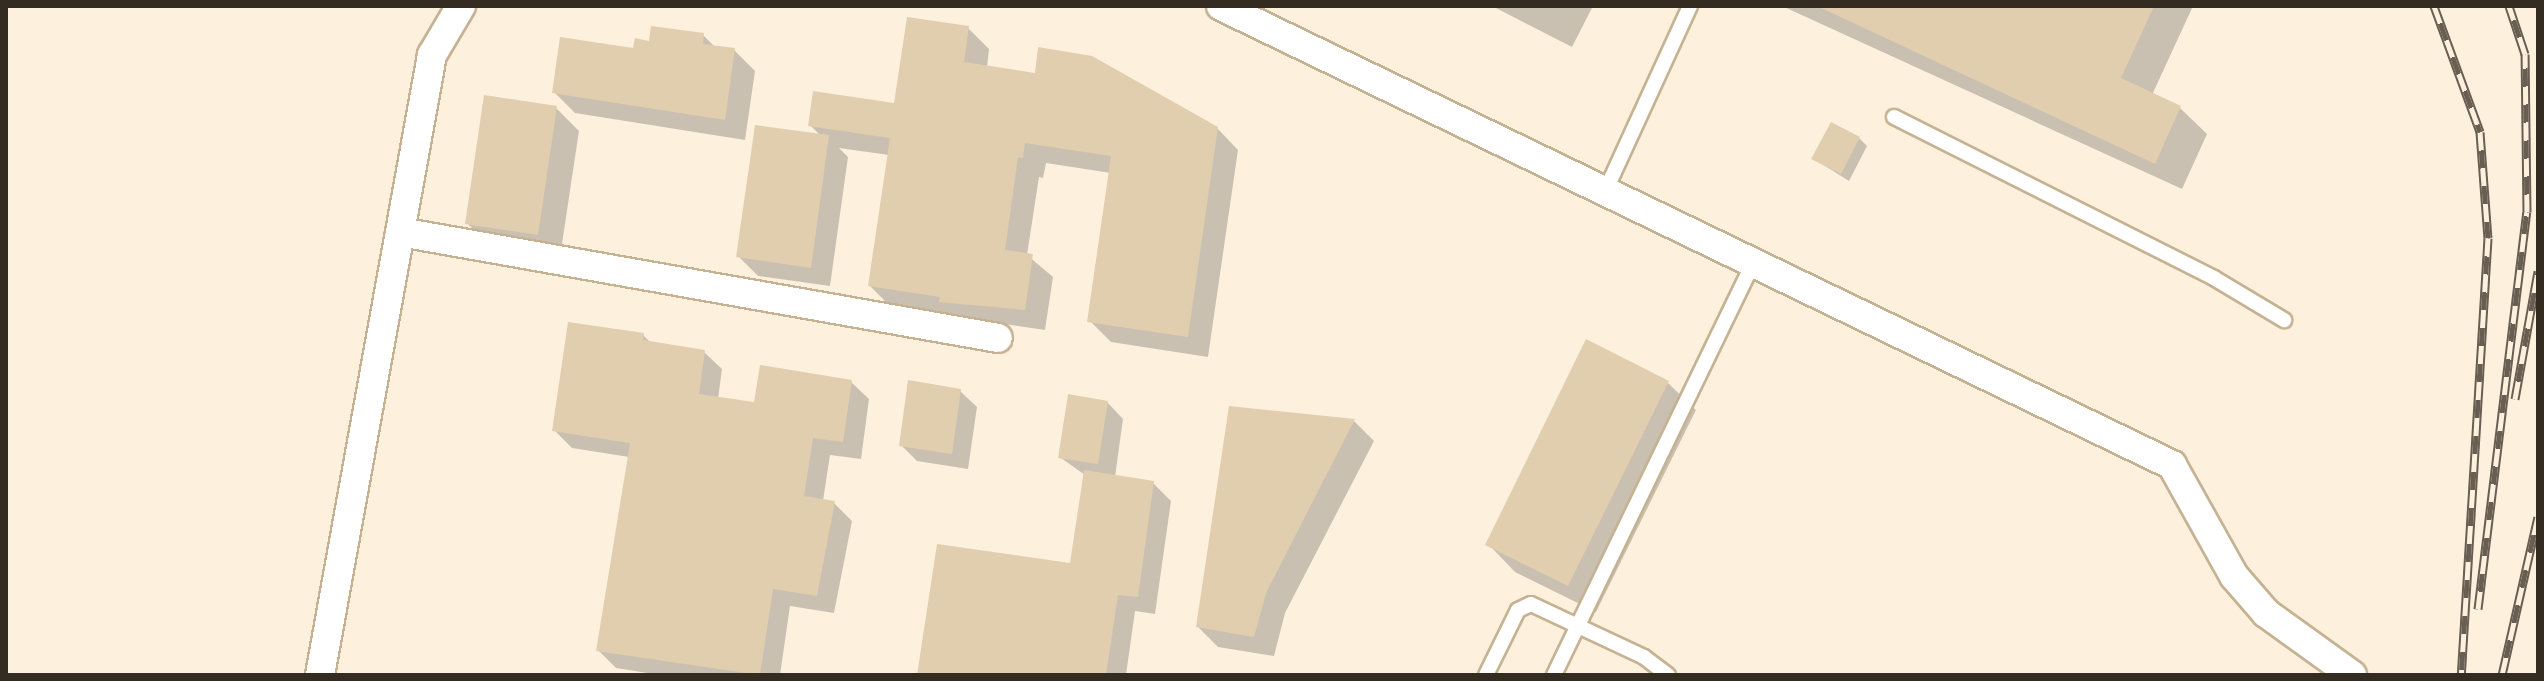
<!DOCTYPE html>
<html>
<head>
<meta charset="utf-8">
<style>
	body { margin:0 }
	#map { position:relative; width:2544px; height:681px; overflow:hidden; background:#fdf1de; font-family:Ubuntu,sans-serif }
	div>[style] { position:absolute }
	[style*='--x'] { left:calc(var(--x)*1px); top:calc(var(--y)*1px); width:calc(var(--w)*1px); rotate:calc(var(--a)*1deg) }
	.shadow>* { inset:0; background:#0003 }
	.building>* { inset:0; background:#e1ceae }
	.roads { filter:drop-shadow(2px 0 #c5b292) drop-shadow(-2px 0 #c5b292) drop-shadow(0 2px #c5b292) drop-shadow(0 -2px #c5b292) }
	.service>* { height:14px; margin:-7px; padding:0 7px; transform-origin:7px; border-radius:7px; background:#fff }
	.minor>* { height:28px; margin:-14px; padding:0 14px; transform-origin:14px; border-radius:14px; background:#fff }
	.rail>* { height:9px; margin-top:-4.5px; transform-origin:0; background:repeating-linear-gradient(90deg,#fdf1de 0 18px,#685f52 0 36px); box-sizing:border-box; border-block:2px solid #685f52 }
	span { translate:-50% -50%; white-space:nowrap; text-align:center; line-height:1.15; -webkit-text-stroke:8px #fdf1de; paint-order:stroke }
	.frame { position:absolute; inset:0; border:8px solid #342c20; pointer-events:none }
</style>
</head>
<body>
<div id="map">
	<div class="shadow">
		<div style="clip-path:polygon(1492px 6px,1593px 6px,1572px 47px)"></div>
		<div style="clip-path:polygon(1782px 6px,2193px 6px,2152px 95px,2180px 108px,2207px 134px,2182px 189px)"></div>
		<div style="clip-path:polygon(968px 28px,989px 49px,987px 68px,1217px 128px,1238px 150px,1208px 357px,1111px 342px,1090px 321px,1111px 173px,1046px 163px,1043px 178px,1039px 177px,1027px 255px,1053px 277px,1045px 330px,891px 307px,870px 286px,889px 155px,839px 148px,848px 157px,830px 286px,758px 276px,738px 256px,821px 136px,810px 125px,896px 105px)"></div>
		<div style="clip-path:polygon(703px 35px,716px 48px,734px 50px,755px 71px,745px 140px,575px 113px,554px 92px,651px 43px)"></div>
		<div style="clip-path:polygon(556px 108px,579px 131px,560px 257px,490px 246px,467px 223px)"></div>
		<div style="clip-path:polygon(1859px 138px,1867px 146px,1849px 181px,1814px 159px)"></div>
		<div style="clip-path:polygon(643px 335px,652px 344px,704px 352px,722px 369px,718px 399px,755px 405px,851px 382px,869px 399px,861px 459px,830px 455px,823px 501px,834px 503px,852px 521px,834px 613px,790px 606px,780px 675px,660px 675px,616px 668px,598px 650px,629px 457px,572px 448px,554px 430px)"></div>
		<div style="clip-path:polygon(1668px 383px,1696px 410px,1596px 612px,1515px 572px,1488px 544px)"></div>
		<div style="clip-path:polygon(960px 391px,977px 407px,968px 469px,917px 461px,901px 445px)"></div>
		<div style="clip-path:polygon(1107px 402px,1123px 419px,1115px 477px,1153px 483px,1171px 501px,1155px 614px,1135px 611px,1126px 675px,919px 675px,1072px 566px,1085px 475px,1061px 458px)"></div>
		<div style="clip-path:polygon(1354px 421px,1374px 441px,1285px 613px,1274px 656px,1218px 647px,1198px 627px)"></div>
	</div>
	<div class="building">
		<div style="clip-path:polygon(1817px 6px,2154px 6px,2121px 78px,2181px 106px,2155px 164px)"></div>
		<div style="clip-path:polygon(907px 17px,969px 26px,964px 62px,1035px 73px,1038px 47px,1092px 56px,1218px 127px,1188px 337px,1087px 322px,1111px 156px,1025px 143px,1023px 158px,1018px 157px,1005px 250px,1033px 254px,1025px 310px,939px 302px,940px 297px,868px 286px,890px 138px,808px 126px,813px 91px,894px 103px)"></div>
		<div style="clip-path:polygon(651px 26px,704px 33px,703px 44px,735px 48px,725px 120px,552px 93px,560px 37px,633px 48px,635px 38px,649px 41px)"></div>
		<div style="clip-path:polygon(484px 95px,557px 106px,538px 235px,465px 224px)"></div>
		<div style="clip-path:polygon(1831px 122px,1860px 137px,1841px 174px,1811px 159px)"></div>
		<div style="clip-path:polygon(755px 125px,829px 135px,811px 268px,736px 257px)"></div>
		<div style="clip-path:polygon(568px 322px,644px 333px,643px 340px,705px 350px,699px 394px,754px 402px,760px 365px,852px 380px,843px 442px,813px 438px,804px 496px,835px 501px,817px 596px,773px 589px,760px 675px,596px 651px,630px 443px,552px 431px)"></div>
		<div style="clip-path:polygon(1586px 339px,1669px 381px,1568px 586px,1485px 545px)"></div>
		<div style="clip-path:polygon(908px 380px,961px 389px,952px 454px,899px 446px)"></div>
		<div style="clip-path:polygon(1068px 394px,1108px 401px,1098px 464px,1058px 458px)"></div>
		<div style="clip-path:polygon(1229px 406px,1355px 419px,1266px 593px,1254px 637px,1196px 627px)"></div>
		<div style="clip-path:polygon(1084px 470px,1154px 481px,1138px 597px,1118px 595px,1106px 675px,917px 675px,937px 544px,1070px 563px)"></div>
	</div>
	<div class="roads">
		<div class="service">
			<div style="--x:1894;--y:117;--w:358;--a:26.7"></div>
			<div style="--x:2214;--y:278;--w:82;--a:31"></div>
			<div style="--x:1604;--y:194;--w:207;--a:-65.4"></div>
			<div style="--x:1486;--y:675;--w:72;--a:-63.8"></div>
			<div style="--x:1518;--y:610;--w:14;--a:-25"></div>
			<div style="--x:1531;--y:604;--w:125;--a:25.1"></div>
			<div style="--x:1644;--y:657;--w:30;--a:37"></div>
			<div style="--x:1554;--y:675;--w:457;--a:-64.2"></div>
		</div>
		<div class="minor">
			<div style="--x:1221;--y:6;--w:1056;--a:25.76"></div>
			<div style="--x:2172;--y:465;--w:127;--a:60.8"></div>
			<div style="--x:2234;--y:576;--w:49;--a:49.1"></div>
			<div style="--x:2266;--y:613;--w:106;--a:35.8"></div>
			<div style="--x:400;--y:232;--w:607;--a:10.05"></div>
			<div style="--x:320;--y:675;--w:630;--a:-79.76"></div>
			<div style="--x:432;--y:55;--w:57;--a:-59.4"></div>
		</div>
	</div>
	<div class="rail">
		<div style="--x:2434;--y:6;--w:134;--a:69.9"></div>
		<div style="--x:2480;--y:132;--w:106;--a:85.7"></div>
		<div style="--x:2488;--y:238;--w:438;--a:93.5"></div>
		<div style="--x:2515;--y:399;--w:130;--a:-79.8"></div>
		<div style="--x:2478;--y:609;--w:400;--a:-83"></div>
		<div style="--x:2527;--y:212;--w:158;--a:-90.7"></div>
		<div style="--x:2525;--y:54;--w:51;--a:-108.4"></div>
		<div style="--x:2502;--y:675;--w:162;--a:-77.2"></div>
	</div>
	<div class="frame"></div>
</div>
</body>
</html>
